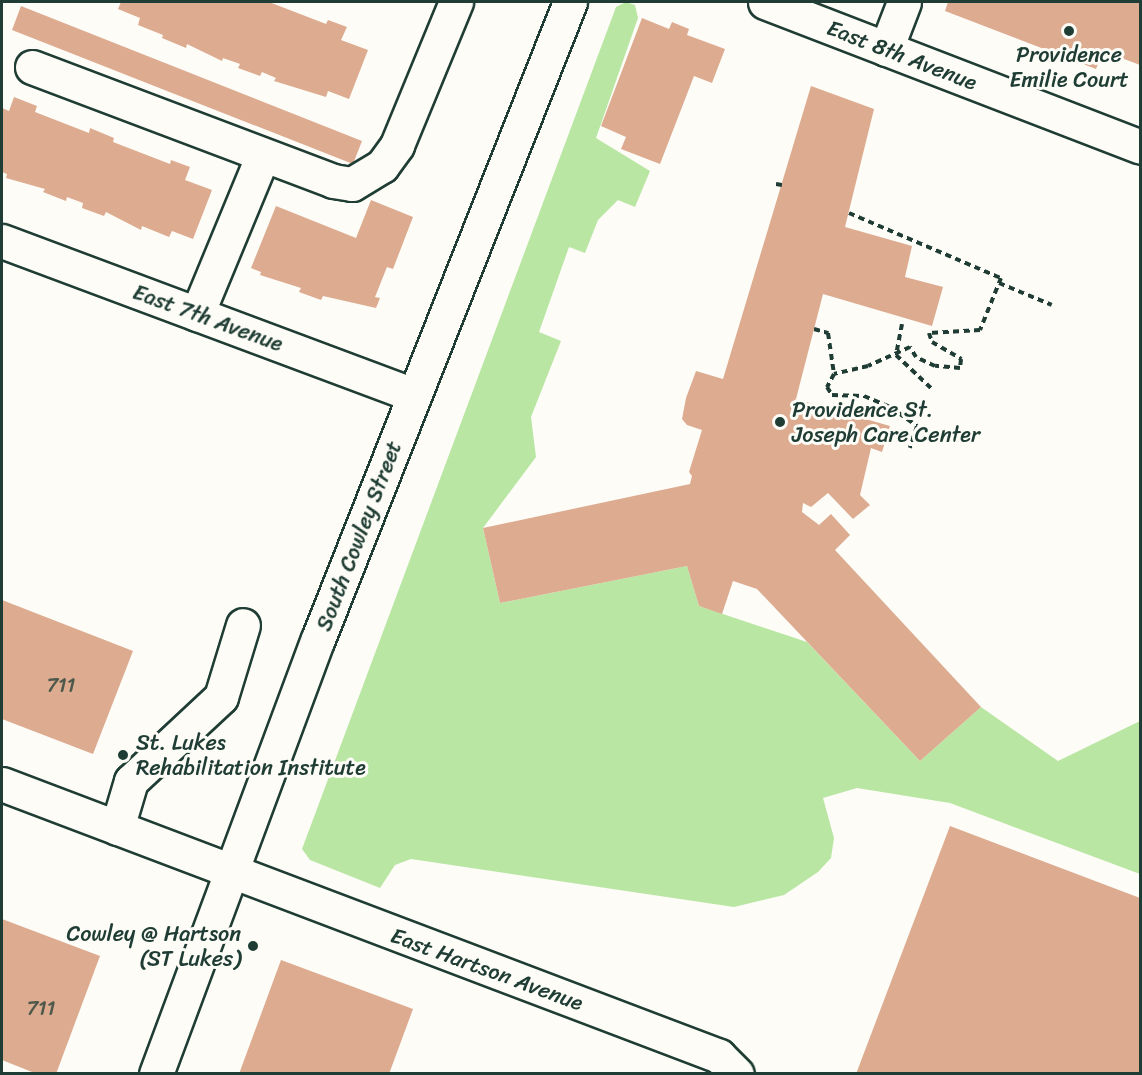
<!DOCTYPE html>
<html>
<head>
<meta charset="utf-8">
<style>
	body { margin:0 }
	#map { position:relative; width:1142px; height:1075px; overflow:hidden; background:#fdfcf7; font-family:Sriracha,sans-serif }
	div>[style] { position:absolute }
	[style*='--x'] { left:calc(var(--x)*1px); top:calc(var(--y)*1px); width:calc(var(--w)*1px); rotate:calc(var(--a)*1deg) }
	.green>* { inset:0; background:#bae6a4 }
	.building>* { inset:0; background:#ddab90 }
	.path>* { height:4px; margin-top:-2px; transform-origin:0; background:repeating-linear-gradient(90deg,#1f3d34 0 6px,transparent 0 10.5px) }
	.roads { filter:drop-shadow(2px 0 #1f3d34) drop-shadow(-2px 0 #1f3d34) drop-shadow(0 2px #1f3d34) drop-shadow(0 -2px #1f3d34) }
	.minor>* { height:33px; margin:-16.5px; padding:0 16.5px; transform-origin:16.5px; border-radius:16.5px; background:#fdfcf7 }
	.dots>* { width:16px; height:16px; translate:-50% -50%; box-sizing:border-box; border:3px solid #fdfcf7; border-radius:50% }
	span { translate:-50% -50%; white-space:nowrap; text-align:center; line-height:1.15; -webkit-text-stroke:6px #fdfcf7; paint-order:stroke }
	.number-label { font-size:20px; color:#4e584b }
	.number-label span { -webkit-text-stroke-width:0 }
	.poi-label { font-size:22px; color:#1f3d34 }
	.left { translate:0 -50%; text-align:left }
	.right { translate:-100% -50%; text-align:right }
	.street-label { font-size:22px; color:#1f3d34 }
	.frame { position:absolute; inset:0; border:3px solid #1f3d34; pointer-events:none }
</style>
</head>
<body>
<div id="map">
	<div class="green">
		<div style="clip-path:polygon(626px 2px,635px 5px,638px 18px,596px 138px,650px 171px,635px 207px,618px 200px,598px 220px,585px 253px,569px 247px,539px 332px,561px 341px,531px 417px,536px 457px,483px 528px,500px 603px,687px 566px,699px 606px,807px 642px,920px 761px,981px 707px,1058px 761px,1140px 721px,1140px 874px,950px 803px,857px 788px,823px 798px,834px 838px,831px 858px,818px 872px,784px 895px,734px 907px,411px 859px,395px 865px,380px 888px,310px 860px,302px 849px,616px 7px)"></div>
	</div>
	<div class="building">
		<div style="clip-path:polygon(121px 2px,269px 2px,326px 24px,328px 20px,347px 27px,341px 40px,368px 50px,349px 99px,328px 91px,326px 97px,274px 81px,276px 78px,262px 72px,260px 76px,238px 68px,240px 64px,223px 58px,222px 61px,187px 44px,186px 48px,162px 38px,163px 35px,138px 25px,140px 18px,118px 9px)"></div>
		<div style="clip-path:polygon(948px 2px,1140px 2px,1140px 65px,1103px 51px,1096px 69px,945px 11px)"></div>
		<div style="clip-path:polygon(21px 6px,362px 141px,353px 164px,12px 30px)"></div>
		<div style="clip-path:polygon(642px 18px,669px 29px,672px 22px,689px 29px,687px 35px,725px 49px,712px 83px,694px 76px,660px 164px,621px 149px,626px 137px,601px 126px)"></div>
		<div style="clip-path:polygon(811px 86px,874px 109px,845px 227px,912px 246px,905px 277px,943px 287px,932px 326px,823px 294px,796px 399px,890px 426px,882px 452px,871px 448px,860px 495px,870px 505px,853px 519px,828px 493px,811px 507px,803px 503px,802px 512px,819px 525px,831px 514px,850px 535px,835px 550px,981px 707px,920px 761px,757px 589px,733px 581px,722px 614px,699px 606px,687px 566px,500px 603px,483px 528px,690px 484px,692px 476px,689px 472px,702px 430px,687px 425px,682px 419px,686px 398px,696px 371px,723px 379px)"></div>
		<div style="clip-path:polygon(14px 97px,37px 106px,35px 112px,89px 133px,90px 128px,114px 138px,113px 142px,170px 164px,171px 160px,190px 167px,185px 180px,212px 190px,193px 239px,172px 231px,169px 237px,142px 226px,141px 230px,106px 212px,104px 216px,82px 208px,83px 203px,67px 197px,66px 201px,43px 192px,45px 189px,6px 178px,7px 174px,2px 172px,2px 108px,9px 111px)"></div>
		<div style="clip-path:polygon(371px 200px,413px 217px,393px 269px,387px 267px,375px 297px,380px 298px,376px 308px,323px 296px,321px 300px,299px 292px,301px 288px,260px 275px,261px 272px,251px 268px,276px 206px,356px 238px)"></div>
		<div style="clip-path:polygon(2px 600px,133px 651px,93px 754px,2px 719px)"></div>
		<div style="clip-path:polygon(950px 826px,1140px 898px,1140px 1074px,856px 1074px)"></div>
		<div style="clip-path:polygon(2px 919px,100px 956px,56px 1074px,37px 1074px,2px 1060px)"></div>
		<div style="clip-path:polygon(281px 960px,413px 1009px,389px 1074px,239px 1074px)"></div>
	</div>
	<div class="path">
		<div style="--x:776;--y:184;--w:6;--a:9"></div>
		<div style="--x:849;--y:213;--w:165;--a:23.2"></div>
		<div style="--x:1001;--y:278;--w:56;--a:112"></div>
		<div style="--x:980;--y:330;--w:51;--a:176.6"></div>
		<div style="--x:929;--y:333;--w:9;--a:72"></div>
		<div style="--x:932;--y:342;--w:34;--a:30"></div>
		<div style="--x:961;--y:359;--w:9;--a:96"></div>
		<div style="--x:960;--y:368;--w:25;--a:-175"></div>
		<div style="--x:935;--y:366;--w:21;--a:-155"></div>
		<div style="--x:916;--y:357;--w:12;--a:-121"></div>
		<div style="--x:910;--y:347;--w:46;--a:155.7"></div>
		<div style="--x:868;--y:366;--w:35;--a:167"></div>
		<div style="--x:834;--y:374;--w:15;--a:118"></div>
		<div style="--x:827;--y:387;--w:9;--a:58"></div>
		<div style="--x:832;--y:395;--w:32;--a:2"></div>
		<div style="--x:864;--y:396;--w:28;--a:23"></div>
		<div style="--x:890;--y:407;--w:33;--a:35"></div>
		<div style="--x:917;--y:426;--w:23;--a:108"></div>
		<div style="--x:999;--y:283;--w:57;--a:22.5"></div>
		<div style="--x:902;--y:324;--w:32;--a:101"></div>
		<div style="--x:896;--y:355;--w:51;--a:43.4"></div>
		<div style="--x:814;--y:329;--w:15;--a:16"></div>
		<div style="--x:828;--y:333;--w:41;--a:81.7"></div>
	</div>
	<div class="roads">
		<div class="minor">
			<div style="--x:765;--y:2;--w:402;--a:21.1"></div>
			<div style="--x:886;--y:49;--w:50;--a:-69"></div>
			<div style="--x:32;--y:67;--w:322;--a:20.7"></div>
			<div style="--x:333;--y:181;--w:19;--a:9"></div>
			<div style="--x:352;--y:184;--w:35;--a:-31"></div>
			<div style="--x:382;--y:166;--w:26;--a:-54"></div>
			<div style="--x:397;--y:145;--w:155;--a:-67.6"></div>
			<div style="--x:2;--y:241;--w:440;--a:20.5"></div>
			<div style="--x:197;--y:314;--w:172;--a:-67.5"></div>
			<div style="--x:2;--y:784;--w:767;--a:20.77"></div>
			<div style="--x:719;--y:1056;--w:25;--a:45"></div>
			<div style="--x:117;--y:828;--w:49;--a:-73.4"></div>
			<div style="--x:131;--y:781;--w:123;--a:-43"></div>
			<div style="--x:221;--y:697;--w:75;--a:-73"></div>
			<div style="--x:156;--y:1074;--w:464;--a:-69.6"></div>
			<div style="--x:318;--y:639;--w:685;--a:-68.42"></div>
		</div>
	</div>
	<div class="dots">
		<div style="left:1069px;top:31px;background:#1f3d34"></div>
		<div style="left:780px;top:422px;background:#1f3d34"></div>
		<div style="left:123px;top:755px;background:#1f3d34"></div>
		<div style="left:253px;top:946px;background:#1f3d34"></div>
	</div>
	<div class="number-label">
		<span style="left:61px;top:685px">711</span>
		<span style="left:41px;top:1008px">711</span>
	</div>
	<div class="poi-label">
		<span style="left:1069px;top:67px">Providence<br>Emilie Court</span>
		<span class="left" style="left:792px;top:422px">Providence St.<br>Joseph Care Center</span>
		<span class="left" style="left:136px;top:755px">St. Lukes<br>Rehabilitation Institute</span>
		<span class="right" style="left:241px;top:946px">Cowley @ Hartson<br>(ST Lukes)</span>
	</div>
	<div class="street-label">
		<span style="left:902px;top:55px;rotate:21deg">East 8th Avenue</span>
		<span style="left:208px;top:318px;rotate:20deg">East 7th Avenue</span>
		<span style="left:359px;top:536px;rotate:-69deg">South Cowley Street</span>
		<span style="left:487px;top:969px;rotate:20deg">East Hartson Avenue</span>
	</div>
	<div class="frame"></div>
</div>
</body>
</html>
